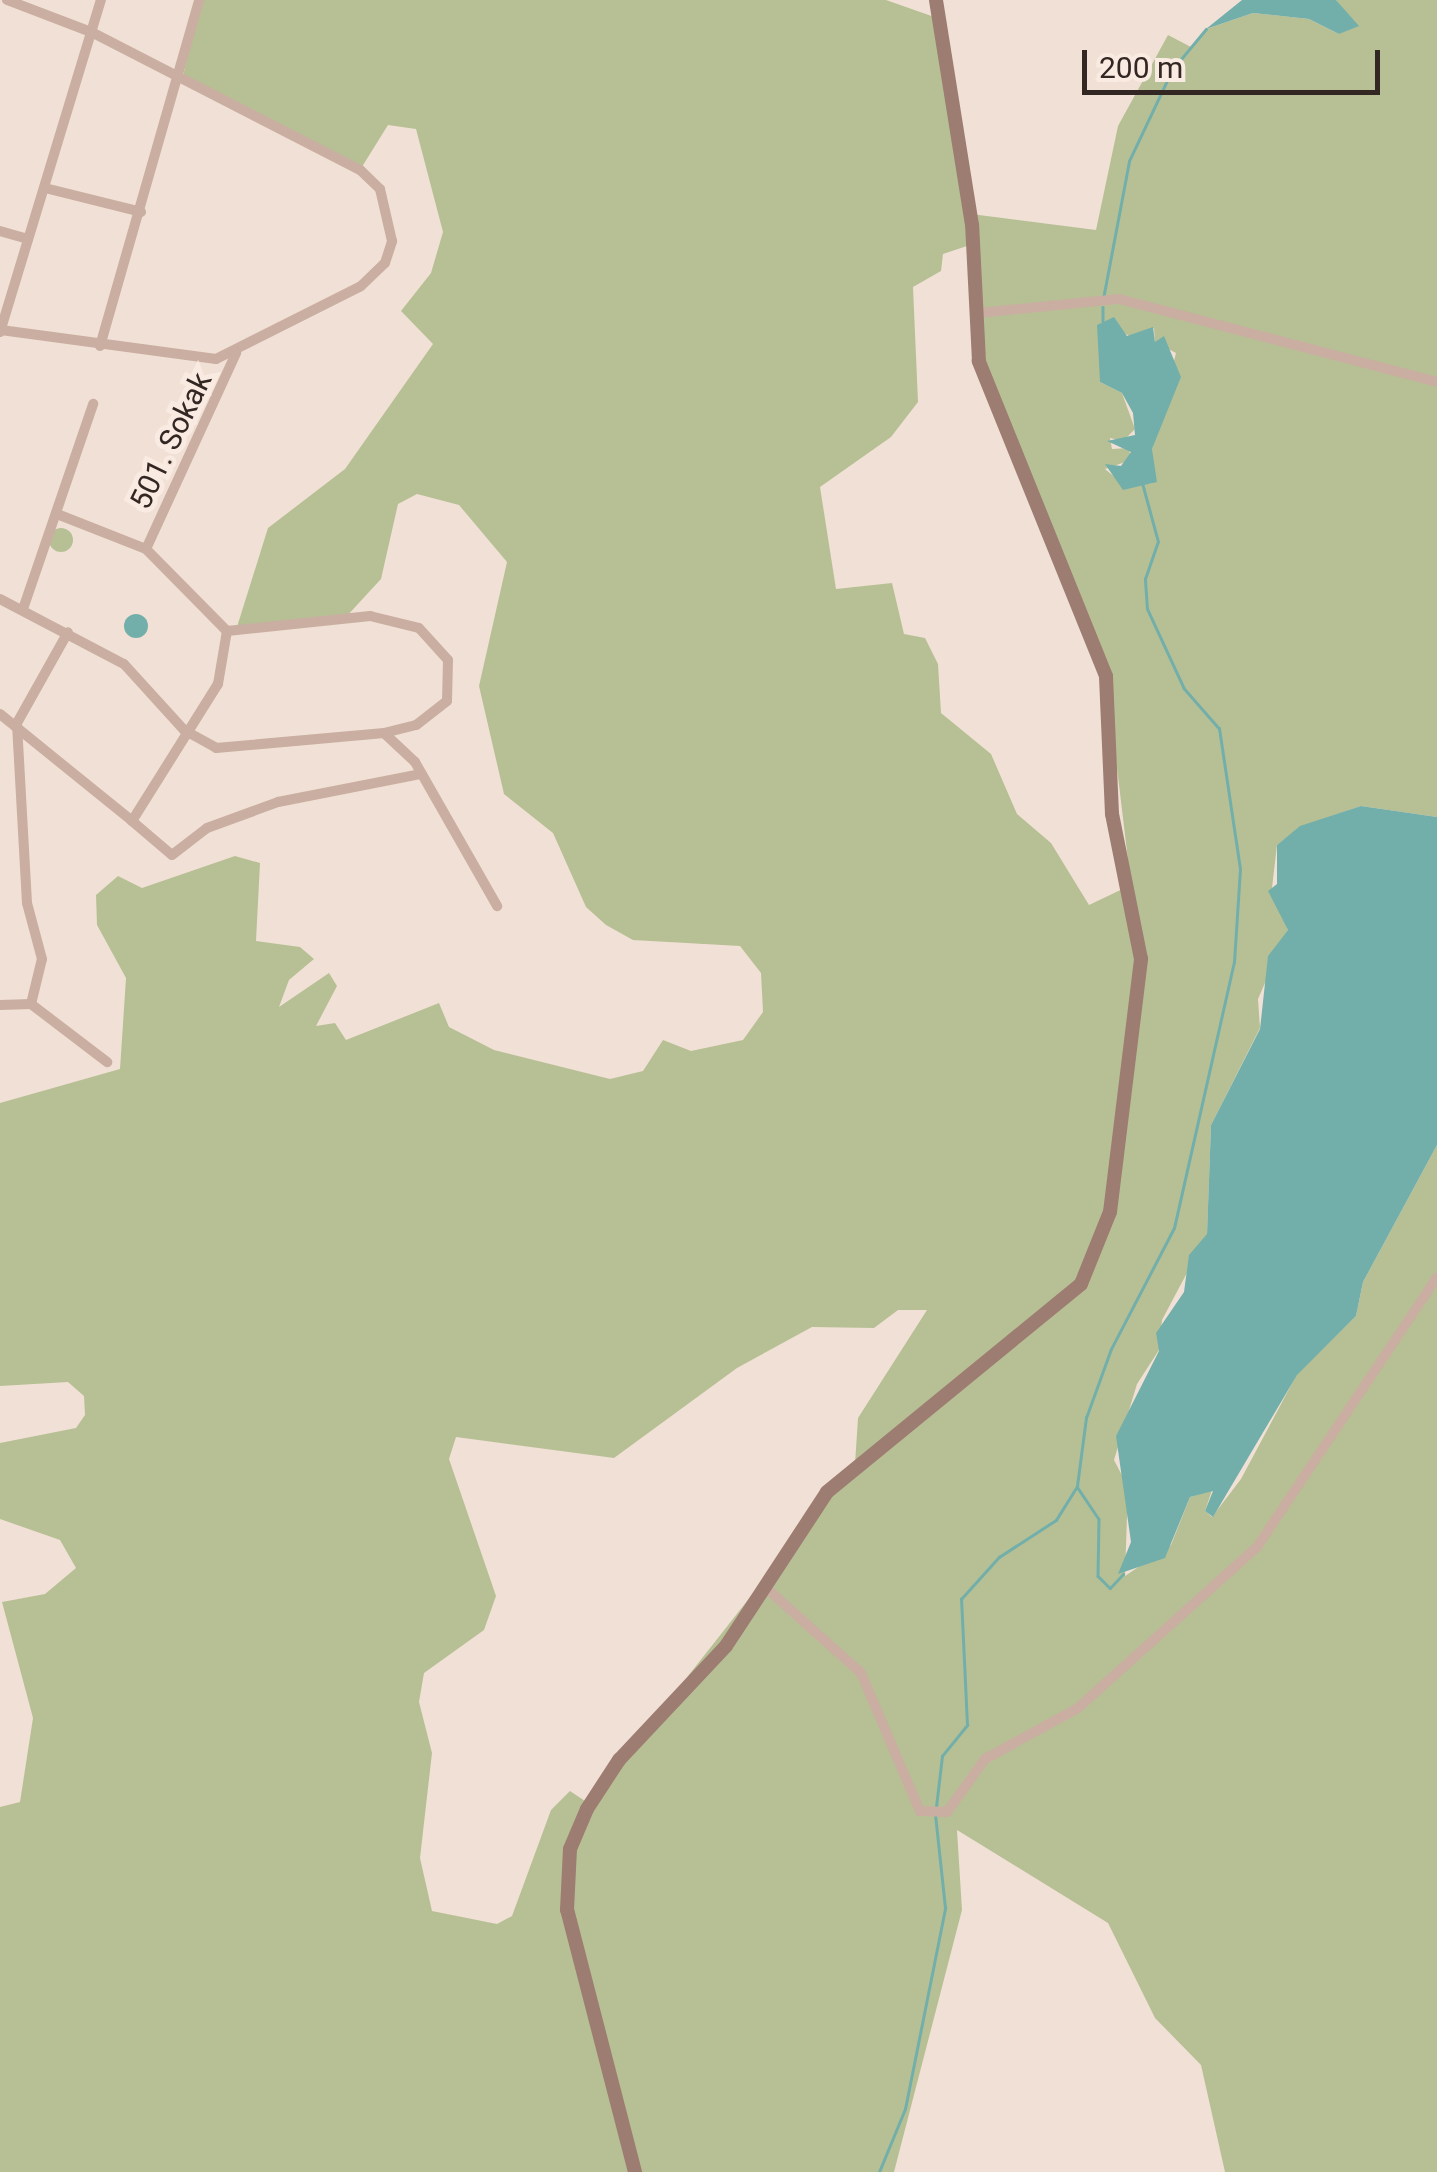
<!DOCTYPE html>
<html>
<head>
<meta charset="utf-8">
<style>
	body { margin:0 }
	#map { position:relative; width:1437px; height:2172px; overflow:hidden; background:#f1e0d5; font-family:Roboto,sans-serif }
	div>[style] { position:absolute }
	[style*='--x'] { left:calc(var(--x)*1px); top:calc(var(--y)*1px); width:calc(var(--w)*1px); rotate:calc(var(--a)*1deg) }
	.green>* { inset:0; background:#b7c095 }
	.round { border-radius:50% }
	.water>* { inset:0; background:#73afaa }
	.stream>* { height:2.5px; margin:-1.25px; padding:0 1.25px; transform-origin:1.25px; border-radius:1.25px; background:#73afaa }
	.street>* { height:10px; margin:-5px; padding:0 5px; transform-origin:5px; border-radius:5px; background:#c9aea1 }
	.secondary>* { height:14px; margin:-7px; padding:0 7px; transform-origin:7px; border-radius:7px; background:#9d7c72 }
	span { translate:-50% -50%; white-space:nowrap; text-align:center; line-height:1.15; -webkit-text-stroke:10px #f9ebe1; paint-order:stroke }
	.street-label { font-size:30px; color:#332724 }
	.scale { position:absolute; left:1082px; top:50px; width:298px; height:45px; box-sizing:border-box; border:5px solid #332724; border-top:0; padding-left:12px; font-size:30px; line-height:35px; white-space:nowrap; color:#332724; -webkit-text-stroke:8px #f9ebe1; paint-order:stroke }
</style>
</head>
<body>
<div id="map">
	<div class="green">
		<div style="clip-path:polygon(evenodd,199px 0,886px 0,940px 19px,971px 214px,1096px 230px,1118px 126px,1168px 35px,1191px 47px,1206px 29px,1253px 13px,1309px 19px,1339px 34px,1351px 24px,1336px 0,1437px 0,1437px 817px,1361px 806px,1300px 827px,1277px 845px,1272px 888px,1288px 930px,1258px 999px,1260px 1028px,1211px 1125px,1207px 1235px,1162px 1320px,1159px 1350px,1137px 1384px,1114px 1460px,1128px 1487px,1125px 1576px,1171px 1545px,1190px 1497px,1212px 1490px,1205px 1511px,1212px 1517px,1241px 1479px,1297px 1374px,1356px 1316px,1363px 1282px,1437px 1145px,1437px 2172px,1225px 2172px,1201px 2065px,1155px 2018px,1108px 1923px,957px 1830px,962px 1910px,894px 2172px,0 2172px,0 1807px,20px 1802px,33px 1718px,2px 1602px,45px 1594px,76px 1568px,60px 1540px,0 1519px,0 1443px,76px 1428px,85px 1415px,84px 1396px,68px 1382px,0 1386px,0 1103px,120px 1069px,126px 978px,97px 925px,96px 895px,118px 876px,142px 888px,235px 856px,260px 863px,256px 941px,300px 947px,314px 959px,289px 980px,279px 1007px,329px 973px,337px 986px,316px 1026px,335px 1023px,346px 1040px,439px 1003px,449px 1027px,494px 1050px,610px 1079px,643px 1071px,663px 1040px,691px 1051px,743px 1040px,763px 1012px,761px 973px,740px 946px,633px 940px,606px 925px,586px 907px,553px 833px,504px 794px,479px 686px,507px 562px,459px 505px,417px 494px,398px 504px,381px 579px,345px 618px,236px 630px,268px 528px,345px 469px,433px 344px,401px 311px,431px 273px,443px 232px,416px 129px,388px 125px,360px 170px,182px 81px,199px 0,973px 244px,989px 390px,1106px 676px,1131px 885px,1089px 905px,1051px 843px,1017px 814px,991px 754px,941px 713px,938px 664px,925px 638px,904px 634px,892px 583px,836px 589px,820px 487px,891px 437px,918px 402px,913px 287px,941px 271px,943px 254px,973px 244px,199px 0,1103px 321px,1131px 337px,1154px 328px,1155px 342px,1176px 353px,1152px 449px,1153px 483px,1127px 487px,1105px 469px,1131px 460px,1129px 448px,1112px 449px,1110px 438px,1123px 441px,1135px 429px,1122px 393px,1100px 382px,1103px 321px,199px 0,898px 1310px,927px 1310px,858px 1418px,855px 1464px,588px 1803px,570px 1791px,551px 1810px,512px 1916px,497px 1924px,432px 1911px,420px 1858px,432px 1753px,419px 1702px,424px 1673px,484px 1630px,496px 1596px,449px 1459px,456px 1437px,614px 1458px,737px 1368px,812px 1327px,874px 1328px,898px 1310px)"></div>
		<div class="round" style="left:49px;top:528px;width:24px;height:24px"></div>
	</div>
	<div class="water">
		<div style="clip-path:polygon(1242px 0,1336px 0,1359px 26px,1339px 34px,1309px 19px,1253px 13px,1206px 29px)"></div>
		<div style="clip-path:polygon(1114px 317px,1127px 336px,1153px 327px,1155px 342px,1164px 336px,1181px 377px,1152px 449px,1157px 482px,1123px 490px,1105px 464px,1121px 466px,1131px 452px,1107px 441px,1135px 435px,1133px 413px,1122px 393px,1100px 382px,1097px 325px)"></div>
		<div class="round" style="left:124px;top:614px;width:24px;height:24px"></div>
		<div style="clip-path:polygon(1361px 806px,1437px 817px,1437px 1145px,1363px 1282px,1356px 1316px,1297px 1375px,1213px 1517px,1205px 1511px,1213px 1491px,1190px 1497px,1165px 1558px,1118px 1574px,1131px 1542px,1116px 1436px,1159px 1351px,1156px 1333px,1184px 1292px,1189px 1255px,1207px 1234px,1211px 1125px,1260px 1029px,1268px 956px,1288px 930px,1268px 891px,1277px 884px,1277px 845px,1300px 826px)"></div>
	</div>
	<div class="stream">
		<div style="--x:1103;--y:299;--w:140;--a:-79.3"></div>
		<div style="--x:1129;--y:161;--w:101;--a:-64.7"></div>
		<div style="--x:1172;--y:70;--w:53;--a:-50.3"></div>
		<div style="--x:1103;--y:307;--w:14;--a:90"></div>
		<div style="--x:1078;--y:1488;--w:37;--a:56"></div>
		<div style="--x:1099;--y:1519;--w:57;--a:91"></div>
		<div style="--x:1098;--y:1576;--w:17;--a:45"></div>
		<div style="--x:1110;--y:1588;--w:19;--a:-47"></div>
		<div style="--x:936;--y:1807;--w:51;--a:-83.3"></div>
		<div style="--x:942;--y:1756;--w:40;--a:-51"></div>
		<div style="--x:967;--y:1725;--w:126;--a:-92.7"></div>
		<div style="--x:961;--y:1599;--w:57;--a:-47.9"></div>
		<div style="--x:999;--y:1557;--w:68;--a:-33"></div>
		<div style="--x:1056;--y:1520;--w:40;--a:-58"></div>
		<div style="--x:1077;--y:1486;--w:69;--a:-82.5"></div>
		<div style="--x:1086;--y:1418;--w:73;--a:-70.1"></div>
		<div style="--x:1111;--y:1349;--w:136;--a:-62.5"></div>
		<div style="--x:1174;--y:1228;--w:273;--a:-77.3"></div>
		<div style="--x:1234;--y:962;--w:93;--a:-86.3"></div>
		<div style="--x:1240;--y:869;--w:142;--a:-98.5"></div>
		<div style="--x:1219;--y:729;--w:53;--a:-131.2"></div>
		<div style="--x:1184;--y:689;--w:88;--a:-114.8"></div>
		<div style="--x:1147;--y:609;--w:30;--a:-94"></div>
		<div style="--x:1145;--y:579;--w:39;--a:-71"></div>
		<div style="--x:1158;--y:542;--w:61;--a:-105.2"></div>
		<div style="--x:879;--y:2172;--w:68;--a:-67.6"></div>
		<div style="--x:905;--y:2109;--w:205;--a:-78.7"></div>
		<div style="--x:945;--y:1908;--w:94;--a:-96.1"></div>
	</div>
	<div class="street">
		<div style="--x:45;--y:188;--w:99;--a:14"></div>
		<div style="--x:0;--y:231;--w:29;--a:16"></div>
		<div style="--x:978;--y:313;--w:142;--a:-5.7"></div>
		<div style="--x:1119;--y:299;--w:329;--a:14.6"></div>
		<div style="--x:1;--y:330;--w:217;--a:7.7"></div>
		<div style="--x:216;--y:359;--w:162;--a:-26.7"></div>
		<div style="--x:361;--y:286;--w:33;--a:-44"></div>
		<div style="--x:385;--y:263;--w:23;--a:-72"></div>
		<div style="--x:392;--y:241;--w:53;--a:-103"></div>
		<div style="--x:380;--y:189;--w:28;--a:-136"></div>
		<div style="--x:360;--y:170;--w:302;--a:-152.8"></div>
		<div style="--x:91;--y:32;--w:90;--a:-159.1"></div>
		<div style="--x:0;--y:332;--w:347;--a:-73.1"></div>
		<div style="--x:100;--y:346;--w:360;--a:-74"></div>
		<div style="--x:57;--y:514;--w:96;--a:21.5"></div>
		<div style="--x:146;--y:549;--w:115;--a:45.4"></div>
		<div style="--x:146;--y:549;--w:216;--a:-65.3"></div>
		<div style="--x:0;--y:599;--w:140;--a:27.7"></div>
		<div style="--x:124;--y:664;--w:89;--a:47.7"></div>
		<div style="--x:184;--y:730;--w:37;--a:29"></div>
		<div style="--x:216;--y:748;--w:169;--a:-5.1"></div>
		<div style="--x:384;--y:733;--w:42;--a:43.1"></div>
		<div style="--x:415;--y:762;--w:166;--a:60.3"></div>
		<div style="--x:23;--y:609;--w:217;--a:-71.1"></div>
		<div style="--x:227;--y:631;--w:144;--a:-6"></div>
		<div style="--x:370;--y:616;--w:50;--a:13.8"></div>
		<div style="--x:419;--y:628;--w:43;--a:47.8"></div>
		<div style="--x:448;--y:660;--w:41;--a:91.4"></div>
		<div style="--x:447;--y:701;--w:39;--a:142"></div>
		<div style="--x:416;--y:725;--w:33;--a:166"></div>
		<div style="--x:0;--y:714;--w:170;--a:39"></div>
		<div style="--x:132;--y:821;--w:162;--a:-57.9"></div>
		<div style="--x:218;--y:684;--w:54;--a:-80.4"></div>
		<div style="--x:132;--y:821;--w:52;--a:40.4"></div>
		<div style="--x:172;--y:855;--w:44;--a:-37.6"></div>
		<div style="--x:207;--y:828;--w:76;--a:-20.1"></div>
		<div style="--x:278;--y:802;--w:146;--a:-11.1"></div>
		<div style="--x:31;--y:1004;--w:46;--a:-76.3"></div>
		<div style="--x:42;--y:959;--w:58;--a:-105"></div>
		<div style="--x:27;--y:903;--w:180;--a:-93.2"></div>
		<div style="--x:17;--y:723;--w:104;--a:-60.7"></div>
		<div style="--x:0;--y:1005;--w:31;--a:-2"></div>
		<div style="--x:31;--y:1004;--w:96;--a:37.3"></div>
		<div style="--x:764;--y:1586;--w:130;--a:41.9"></div>
		<div style="--x:861;--y:1673;--w:150;--a:66.9"></div>
		<div style="--x:920;--y:1811;--w:27;--a:2"></div>
		<div style="--x:947;--y:1812;--w:65;--a:-54.4"></div>
		<div style="--x:985;--y:1759;--w:106;--a:-28.7"></div>
		<div style="--x:1078;--y:1708;--w:241;--a:-42"></div>
		<div style="--x:1257;--y:1547;--w:324;--a:-56.3"></div>
	</div>
	<div class="secondary">
		<div style="--x:635;--y:2172;--w:271;--a:-104.5"></div>
		<div style="--x:567;--y:1910;--w:61;--a:-87.2"></div>
		<div style="--x:570;--y:1849;--w:43;--a:-67"></div>
		<div style="--x:587;--y:1809;--w:59;--a:-56.9"></div>
		<div style="--x:619;--y:1760;--w:156;--a:-46.8"></div>
		<div style="--x:726;--y:1646;--w:184;--a:-56.7"></div>
		<div style="--x:827;--y:1492;--w:328;--a:-39.3"></div>
		<div style="--x:1081;--y:1284;--w:78;--a:-68.1"></div>
		<div style="--x:1110;--y:1212;--w:255;--a:-83"></div>
		<div style="--x:1141;--y:959;--w:148;--a:-101.3"></div>
		<div style="--x:1112;--y:814;--w:138;--a:-92.5"></div>
		<div style="--x:1106;--y:676;--w:340;--a:-112"></div>
		<div style="--x:979;--y:361;--w:136;--a:-92.9"></div>
		<div style="--x:972;--y:225;--w:228;--a:-99.1"></div>
	</div>
	<div class="street-label">
		<span style="left:171px;top:441px;rotate:-64deg">501. Sokak</span>
	</div>
	<div class="scale">200 m</div>
</div>
</body>
</html>
